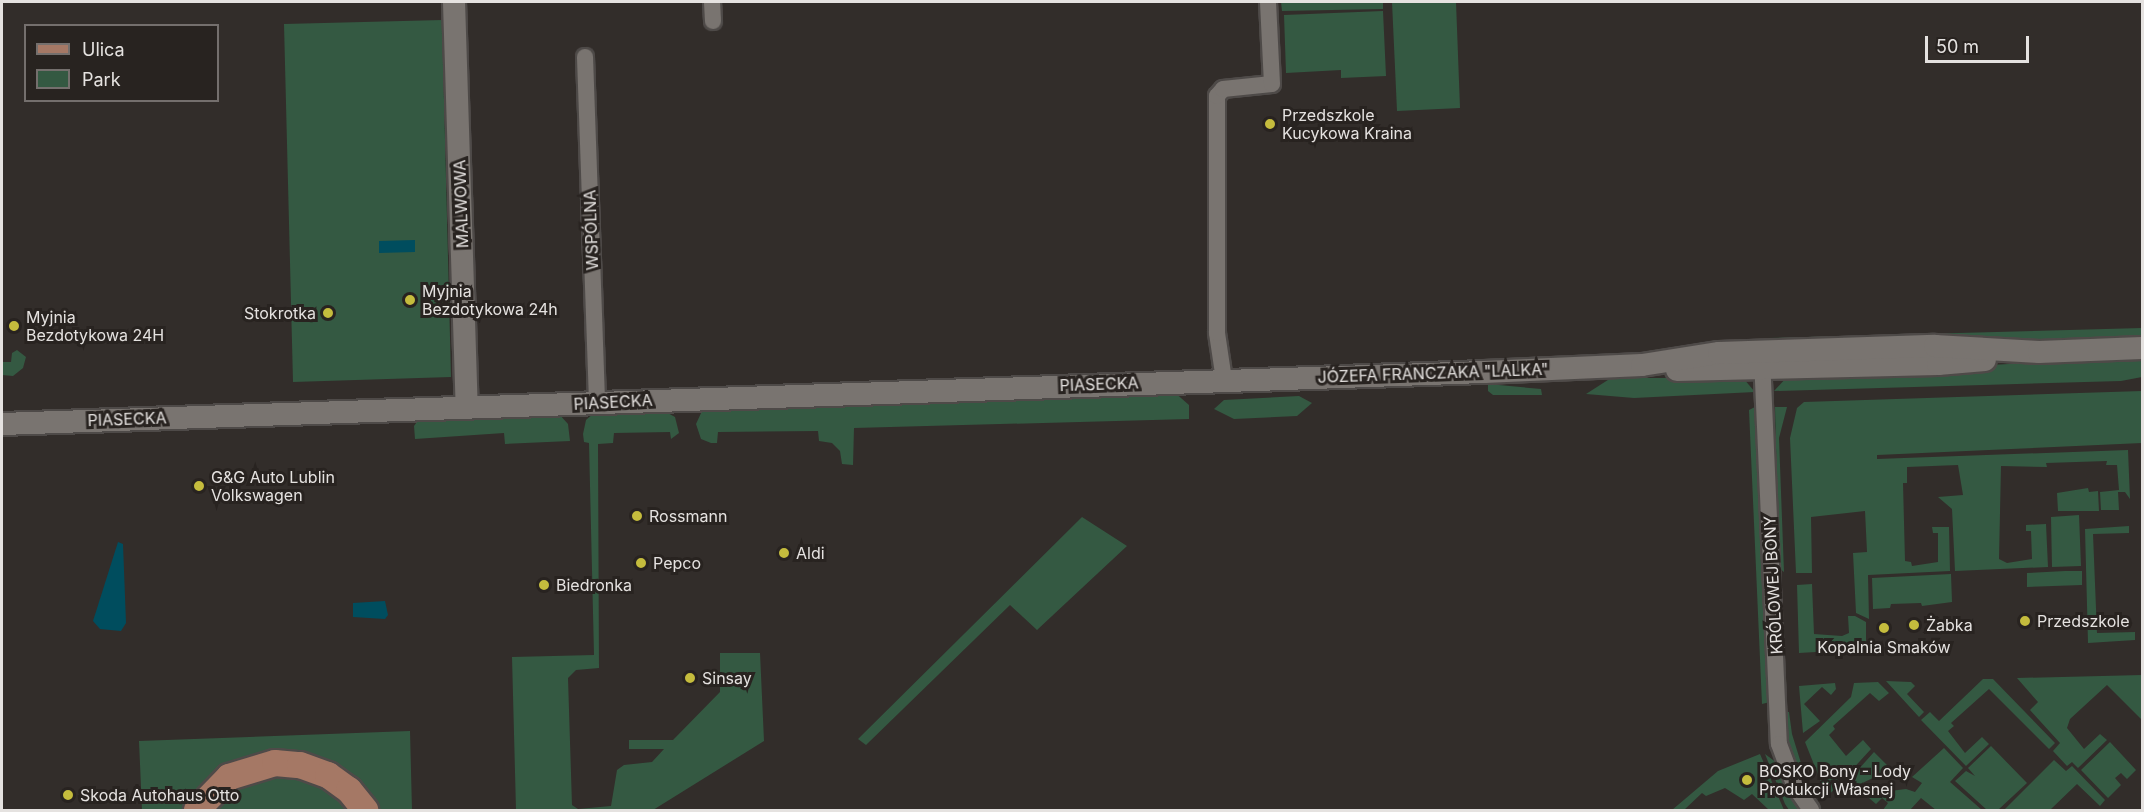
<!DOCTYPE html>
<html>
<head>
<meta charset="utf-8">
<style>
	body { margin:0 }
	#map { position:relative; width:2144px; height:812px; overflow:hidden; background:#322d2a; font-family:Inter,sans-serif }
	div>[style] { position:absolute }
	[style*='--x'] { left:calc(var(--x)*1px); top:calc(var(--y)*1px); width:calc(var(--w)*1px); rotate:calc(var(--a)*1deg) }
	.green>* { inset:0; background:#345942 }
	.water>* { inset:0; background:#004d5e }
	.roads { filter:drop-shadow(2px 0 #4e4a48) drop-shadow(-2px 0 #4e4a48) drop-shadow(0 2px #4e4a48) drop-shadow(0 -2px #4e4a48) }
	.street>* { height:16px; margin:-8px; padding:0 8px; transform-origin:8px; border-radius:8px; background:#797470 }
	.secondary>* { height:22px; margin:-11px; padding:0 11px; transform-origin:11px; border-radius:11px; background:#797470 }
	.primary>* { height:26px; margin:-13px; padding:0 13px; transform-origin:13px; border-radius:13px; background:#a57865 }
	.dots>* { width:16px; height:16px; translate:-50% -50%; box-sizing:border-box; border:3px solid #282320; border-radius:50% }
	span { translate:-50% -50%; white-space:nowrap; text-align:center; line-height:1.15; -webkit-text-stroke:6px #282320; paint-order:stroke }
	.poi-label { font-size:16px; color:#e5e2e0 }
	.left { translate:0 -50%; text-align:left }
	.right { translate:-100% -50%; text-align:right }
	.street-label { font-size:16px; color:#e5e2e0 }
	.frame { position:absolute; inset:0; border:3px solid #e5e2e0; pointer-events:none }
	.legend { position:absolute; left:24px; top:24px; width:195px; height:78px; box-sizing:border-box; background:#282320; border:2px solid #746f6d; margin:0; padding:8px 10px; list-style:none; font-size:18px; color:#e5e2e0 }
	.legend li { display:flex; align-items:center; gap:12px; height:30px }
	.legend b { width:30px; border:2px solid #746f6d }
	.scale { position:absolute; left:1925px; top:36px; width:104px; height:27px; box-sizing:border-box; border:3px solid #e5e2e0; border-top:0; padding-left:8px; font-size:18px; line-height:21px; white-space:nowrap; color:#e5e2e0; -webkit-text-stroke:4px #282320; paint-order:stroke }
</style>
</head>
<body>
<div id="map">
	<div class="green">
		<div style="clip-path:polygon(1281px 2px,1383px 2px,1383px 9px,1282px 11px)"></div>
		<div style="clip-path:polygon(1392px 2px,1456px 2px,1460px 108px,1397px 111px)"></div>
		<div style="clip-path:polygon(1383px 11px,1386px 76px,1341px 78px,1341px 70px,1286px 73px,1284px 15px)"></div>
		<div style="clip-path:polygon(442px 20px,451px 377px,293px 382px,284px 24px)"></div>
		<div style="clip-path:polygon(2142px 328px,2142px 340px,2022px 344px,1768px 343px,1768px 338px)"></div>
		<div style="clip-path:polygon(17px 350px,26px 357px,23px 368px,13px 376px,2px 375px,2px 362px,11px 362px,12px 353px)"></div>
		<div style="clip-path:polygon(2142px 356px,2142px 377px,2121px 381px,1774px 391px,1787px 377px)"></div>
		<div style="clip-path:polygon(1611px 378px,1743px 378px,1755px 392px,1634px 398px,1586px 394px)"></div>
		<div style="clip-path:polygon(1488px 384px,1541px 389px,1542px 395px,1493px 395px,1488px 391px)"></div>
		<div style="clip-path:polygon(1173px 391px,1189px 405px,1189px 419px,854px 428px,853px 465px,842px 464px,840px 451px,832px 443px,819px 441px,818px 431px,718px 432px,717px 443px,711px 443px,701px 439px,696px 424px,702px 411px)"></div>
		<div style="clip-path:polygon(2142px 391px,2142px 443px,1877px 455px,1877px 459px,2128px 450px,2130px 499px,2125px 492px,2118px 492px,2119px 510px,2101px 510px,2100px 492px,2119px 490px,2117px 465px,2106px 465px,2107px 461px,2046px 463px,2047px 467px,2001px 466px,1999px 559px,2007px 563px,2032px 559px,2031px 531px,2026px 531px,2026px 525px,2046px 524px,2048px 567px,1955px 571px,1952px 509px,1938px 497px,1963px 495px,1958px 465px,1907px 467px,1907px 483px,1903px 483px,1905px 561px,1911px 562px,1912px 566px,1938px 562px,1938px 533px,1933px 533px,1932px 527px,1949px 527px,1950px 571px,1868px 575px,1869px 619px,1856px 613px,1853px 553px,1867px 552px,1865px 511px,1811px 517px,1812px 573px,1796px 573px,1790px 438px,1797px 408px,1804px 402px)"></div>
		<div style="clip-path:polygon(1299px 396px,1312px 403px,1297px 416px,1234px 419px,1214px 409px,1224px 400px)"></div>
		<div style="clip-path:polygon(1755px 407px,1770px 702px,1762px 704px,1749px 410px)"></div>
		<div style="clip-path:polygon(1775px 407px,1787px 407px,1779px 438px,1784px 572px,1779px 568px)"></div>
		<div style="clip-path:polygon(595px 412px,666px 412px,675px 417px,679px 433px,671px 439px,670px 432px,614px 433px,613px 443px,598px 444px,599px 668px,576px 670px,568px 678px,572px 805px,578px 809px,611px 806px,617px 770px,624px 765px,652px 762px,664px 749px,629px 749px,629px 740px,673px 740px,720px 692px,720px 653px,760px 653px,764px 741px,653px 810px,516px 810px,512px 657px,594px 655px,589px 443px,584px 442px,583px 434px,586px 420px)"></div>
		<div style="clip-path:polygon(559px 414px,568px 424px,570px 441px,505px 444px,504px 433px,415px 439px,414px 426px,419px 419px)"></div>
		<div style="clip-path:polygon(2088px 488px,2089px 492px,2098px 491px,2099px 511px,2058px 511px,2057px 493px)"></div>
		<div style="clip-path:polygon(2079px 515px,2081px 566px,2052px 567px,2051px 517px)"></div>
		<div style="clip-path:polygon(1082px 517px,1127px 546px,1037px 630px,1010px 605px,866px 745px,858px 739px)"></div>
		<div style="clip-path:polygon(2129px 526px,2129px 533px,2093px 534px,2097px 633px,2135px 632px,2135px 640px,2088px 643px,2085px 529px)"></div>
		<div style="clip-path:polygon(2065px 571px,2082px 571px,2082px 585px,2027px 587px,2027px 573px)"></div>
		<div style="clip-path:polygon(1951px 574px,1952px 602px,1922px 606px,1921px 603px,1891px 604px,1890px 608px,1873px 609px,1872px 578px)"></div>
		<div style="clip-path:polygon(1812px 584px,1814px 634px,1842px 636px,1849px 633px,1848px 616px,1855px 616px,1866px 622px,1866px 649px,1799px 653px,1797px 585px)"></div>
		<div style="clip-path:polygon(2142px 675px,2142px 720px,2107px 685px,2070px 719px,2067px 728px,2084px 749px,2100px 734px,2107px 740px,2078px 768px,2072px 762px,2067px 766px,2053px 751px,2060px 743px,2030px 710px,2038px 702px,2017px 678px)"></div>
		<div style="clip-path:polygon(1983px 679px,1993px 679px,2055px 743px,2049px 749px,1989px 689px,1951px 723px,1954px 726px,1948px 731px,1965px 753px,1982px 737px,1989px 744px,1966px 766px,1921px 720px,1930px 712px,1939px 721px)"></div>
		<div style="clip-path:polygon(1886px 681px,1911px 682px,1915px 686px,1907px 694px,1924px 712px,1919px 717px)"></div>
		<div style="clip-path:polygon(1878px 682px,1889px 693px,1879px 701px,1870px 693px,1833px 726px,1835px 729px,1829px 735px,1846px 756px,1863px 740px,1871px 749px,1827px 797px,1805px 742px,1851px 697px,1854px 683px)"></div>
		<div style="clip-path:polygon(1835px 683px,1836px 689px,1831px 695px,1822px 687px,1804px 704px,1820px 721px,1803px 733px,1799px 686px)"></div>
		<div style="clip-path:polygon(1784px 712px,1789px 712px,1792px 734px,1809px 789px,1823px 810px,1799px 777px,1789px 748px)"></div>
		<div style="clip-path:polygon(410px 731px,412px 810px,378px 810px,357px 781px,331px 763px,316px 756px,279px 751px,228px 764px,202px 784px,184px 810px,142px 810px,139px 741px)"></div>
		<div style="clip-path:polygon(2110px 742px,2136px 770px,2127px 779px,2121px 773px,2115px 778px,2121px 785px,2108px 798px,2081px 770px)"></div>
		<div style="clip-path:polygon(1991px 746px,2027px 783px,1998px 810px,1987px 810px,1955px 781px,1966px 771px,1975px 776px,1968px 768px)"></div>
		<div style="clip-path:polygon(1944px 748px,1963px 768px,1950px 782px,1982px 810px,1936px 810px,1921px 798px,1910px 810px,1883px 810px,1888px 803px,1882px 798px,1876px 804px,1869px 798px,1874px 793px,1906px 789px,1915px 792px,1922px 783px,1912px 777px)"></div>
		<div style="clip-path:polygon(1874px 752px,1896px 774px,1875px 777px,1856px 786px,1849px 780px)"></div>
		<div style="clip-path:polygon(1760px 754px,1784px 810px,1769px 810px,1752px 794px,1744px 800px,1725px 788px,1706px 796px,1702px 793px,1684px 810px,1672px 810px,1718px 771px)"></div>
		<div style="clip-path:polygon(1765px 754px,1777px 763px,1802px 810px,1789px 810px,1785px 804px)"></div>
		<div style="clip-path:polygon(2054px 760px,2066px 771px,2072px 766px,2105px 800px,2100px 806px,2077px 784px,2050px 810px,2004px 810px)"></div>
		<div style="clip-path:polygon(284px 773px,325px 784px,352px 810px,210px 810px,229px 790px)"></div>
	</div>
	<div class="water">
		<div style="clip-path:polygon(415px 240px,415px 252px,379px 253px,379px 241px)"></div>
		<div style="clip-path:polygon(118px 542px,123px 544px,126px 623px,121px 631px,100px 629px,93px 621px)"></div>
		<div style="clip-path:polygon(385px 601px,388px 615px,385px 619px,353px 617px,353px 603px)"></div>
	</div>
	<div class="roads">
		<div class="street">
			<div style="--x:712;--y:2;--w:19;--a:87"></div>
			<div style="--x:585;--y:57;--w:346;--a:88"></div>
			<div style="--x:1762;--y:358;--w:386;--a:87.5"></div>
			<div style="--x:1779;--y:744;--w:46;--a:69.6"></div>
			<div style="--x:1795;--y:787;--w:28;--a:55"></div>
			<div style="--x:1224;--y:380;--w:48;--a:-98.5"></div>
			<div style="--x:1217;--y:333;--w:237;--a:-90"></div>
			<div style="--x:1217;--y:96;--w:9;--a:-49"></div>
			<div style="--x:1223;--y:89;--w:49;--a:-5.8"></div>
			<div style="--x:1272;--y:84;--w:82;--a:-92.8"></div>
		</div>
		<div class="secondary">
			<div style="--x:454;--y:2;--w:405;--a:88.2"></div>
			<div style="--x:1677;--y:370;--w:261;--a:-1.3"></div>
			<div style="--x:1938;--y:364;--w:47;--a:-4.9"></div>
			<div style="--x:2;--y:424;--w:1483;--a:-2.01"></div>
			<div style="--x:1484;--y:372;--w:158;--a:-2.5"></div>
			<div style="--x:1642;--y:365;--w:78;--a:-8.9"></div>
			<div style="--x:1719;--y:353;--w:216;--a:-1.9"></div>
			<div style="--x:1935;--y:346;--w:104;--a:3.3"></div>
			<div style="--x:2039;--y:352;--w:103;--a:-2.2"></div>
		</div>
		<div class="primary">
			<div style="--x:197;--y:810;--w:46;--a:-45.9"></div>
			<div style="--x:229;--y:777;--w:48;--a:-16.9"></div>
			<div style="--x:275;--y:763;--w:25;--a:5"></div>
			<div style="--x:300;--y:765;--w:30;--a:20"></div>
			<div style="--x:328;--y:775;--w:26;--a:36"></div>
			<div style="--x:349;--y:790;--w:26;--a:51"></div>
		</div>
	</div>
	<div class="dots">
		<div style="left:1270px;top:124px;background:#c5bc3d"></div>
		<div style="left:410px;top:300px;background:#c5bc3d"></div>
		<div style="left:328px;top:313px;background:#c5bc3d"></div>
		<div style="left:14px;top:326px;background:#c5bc3d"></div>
		<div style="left:199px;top:486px;background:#c5bc3d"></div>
		<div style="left:637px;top:516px;background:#c5bc3d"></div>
		<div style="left:784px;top:553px;background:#c5bc3d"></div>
		<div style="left:641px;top:563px;background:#c5bc3d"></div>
		<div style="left:544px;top:585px;background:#c5bc3d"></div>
		<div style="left:2025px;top:621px;background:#c5bc3d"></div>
		<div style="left:1914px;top:625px;background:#c5bc3d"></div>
		<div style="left:1884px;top:628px;background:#c5bc3d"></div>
		<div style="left:690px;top:678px;background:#c5bc3d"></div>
		<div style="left:1747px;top:780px;background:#c5bc3d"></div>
		<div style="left:68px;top:795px;background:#c5bc3d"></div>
	</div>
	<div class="poi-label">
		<span class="left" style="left:1282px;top:124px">Przedszkole<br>Kucykowa Kraina</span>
		<span class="left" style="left:422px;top:300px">Myjnia<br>Bezdotykowa 24h</span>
		<span class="right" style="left:316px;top:313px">Stokrotka</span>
		<span class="left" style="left:26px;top:326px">Myjnia<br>Bezdotykowa 24H</span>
		<span class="left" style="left:211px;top:486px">G&amp;G Auto Lublin<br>Volkswagen</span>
		<span class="left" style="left:649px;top:516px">Rossmann</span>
		<span class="left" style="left:796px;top:553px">Aldi</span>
		<span class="left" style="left:653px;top:563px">Pepco</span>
		<span class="left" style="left:556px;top:585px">Biedronka</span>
		<span class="left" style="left:2037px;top:621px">Przedszkole</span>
		<span class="left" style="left:1926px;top:625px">Żabka</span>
		<span style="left:1884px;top:647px">Kopalnia Smaków</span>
		<span class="left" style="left:702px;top:678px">Sinsay</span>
		<span class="left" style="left:1759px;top:780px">BOSKO Bony - Lody<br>Produkcji Własnej</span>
		<span class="left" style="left:80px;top:795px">Skoda Autohaus Otto</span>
	</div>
	<div class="street-label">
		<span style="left:461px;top:204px;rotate:-92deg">MALWOWA</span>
		<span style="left:591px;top:230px;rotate:-92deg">WSPÓLNA</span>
		<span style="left:1433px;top:373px;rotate:-2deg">JÓZEFA FRANCZAKA "LALKA"</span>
		<span style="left:1099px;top:384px;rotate:-2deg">PIASECKA</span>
		<span style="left:613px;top:402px;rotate:-3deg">PIASECKA</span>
		<span style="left:127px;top:419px;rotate:-2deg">PIASECKA</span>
		<span style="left:1773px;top:585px;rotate:-93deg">KRÓLOWEJ BONY</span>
	</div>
	<div class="frame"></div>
	<ul class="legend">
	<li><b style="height:8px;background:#a57865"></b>Ulica</li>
	<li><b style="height:16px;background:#345942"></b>Park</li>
	</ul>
	<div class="scale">50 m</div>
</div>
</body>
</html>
